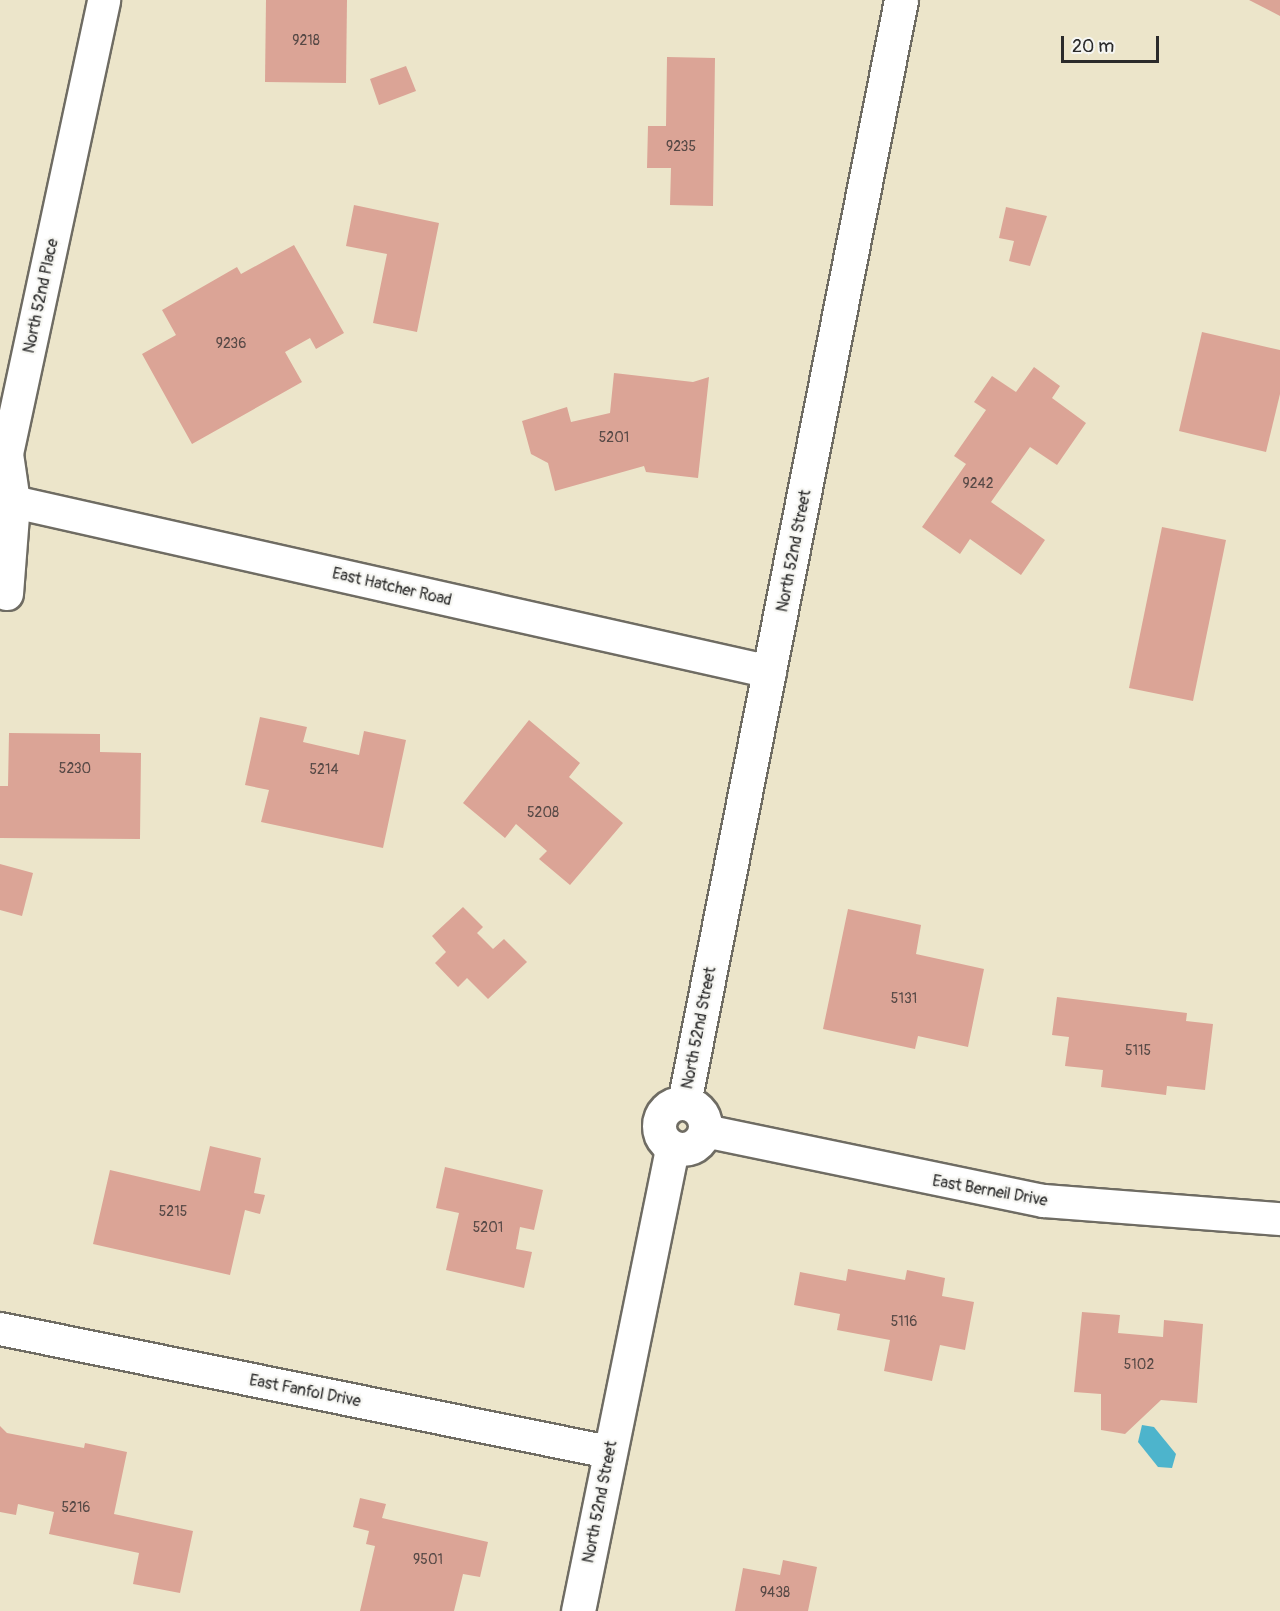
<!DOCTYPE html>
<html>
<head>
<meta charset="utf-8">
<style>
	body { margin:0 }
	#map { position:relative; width:1280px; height:1611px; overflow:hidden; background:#ece5ca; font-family:Pangolin,sans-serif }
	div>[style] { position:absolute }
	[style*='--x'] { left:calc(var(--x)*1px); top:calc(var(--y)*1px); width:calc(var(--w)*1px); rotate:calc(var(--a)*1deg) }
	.water>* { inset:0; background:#4db4cc }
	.building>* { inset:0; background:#dba496 }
	.roads { filter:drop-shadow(2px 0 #6f6c63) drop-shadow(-2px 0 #6f6c63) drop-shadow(0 2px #6f6c63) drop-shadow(0 -2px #6f6c63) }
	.minor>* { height:32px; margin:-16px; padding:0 16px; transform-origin:16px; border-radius:16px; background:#fff }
	.tertiary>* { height:33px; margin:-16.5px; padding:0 16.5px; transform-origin:16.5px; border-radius:16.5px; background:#fff }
	.tertiary>.ring { margin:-16.5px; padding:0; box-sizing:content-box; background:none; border:33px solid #fff; border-radius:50% }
	span { translate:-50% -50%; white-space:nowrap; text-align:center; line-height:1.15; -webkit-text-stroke:4.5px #f6f6f2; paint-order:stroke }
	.number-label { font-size:14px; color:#574946 }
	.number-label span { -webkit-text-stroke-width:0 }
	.street-label { font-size:16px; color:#2b2b2b }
	.scale { position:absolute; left:1061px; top:36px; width:98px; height:27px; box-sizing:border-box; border:3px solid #2b2b2b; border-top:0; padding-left:8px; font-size:18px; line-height:21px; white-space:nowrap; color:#2b2b2b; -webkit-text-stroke:4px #f6f6f2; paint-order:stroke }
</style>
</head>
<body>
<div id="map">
	<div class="water">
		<div style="clip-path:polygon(1142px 1425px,1154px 1427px,1176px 1454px,1172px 1468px,1158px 1467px,1138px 1442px)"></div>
	</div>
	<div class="building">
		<div style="clip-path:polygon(266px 0,347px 0,346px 83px,265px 82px)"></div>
		<div style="clip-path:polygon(1249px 0,1280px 0,1280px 16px)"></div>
		<div style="clip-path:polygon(667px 57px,715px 58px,713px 206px,670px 205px,671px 168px,647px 168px,648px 126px,666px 126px)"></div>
		<div style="clip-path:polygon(406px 66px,416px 91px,379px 105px,370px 79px)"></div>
		<div style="clip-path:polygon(354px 205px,439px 223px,417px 332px,373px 323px,387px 254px,346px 246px)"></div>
		<div style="clip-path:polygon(1006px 207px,1047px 216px,1030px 266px,1009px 261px,1014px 241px,999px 238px)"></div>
		<div style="clip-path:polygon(294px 245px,344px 333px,316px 349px,310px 338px,285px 352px,302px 382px,192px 444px,142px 354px,176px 335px,162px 310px,237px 267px,241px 274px)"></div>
		<div style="clip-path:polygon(1202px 332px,1280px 350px,1280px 394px,1266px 452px,1179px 431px)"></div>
		<div style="clip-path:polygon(1034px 367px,1060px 386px,1052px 398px,1086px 423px,1057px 465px,1030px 447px,991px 502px,1045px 540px,1021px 575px,970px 539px,960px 554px,922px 527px,966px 464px,954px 456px,986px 410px,974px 402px,992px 376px,1016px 392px)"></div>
		<div style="clip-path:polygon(614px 373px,693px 382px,709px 377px,698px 478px,646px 472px,644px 466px,555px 491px,548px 463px,531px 454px,522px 421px,567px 407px,571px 422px,610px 413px)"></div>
		<div style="clip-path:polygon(1162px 527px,1226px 540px,1193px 701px,1129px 688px)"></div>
		<div style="clip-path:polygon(260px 717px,307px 727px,303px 742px,359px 755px,364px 731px,406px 740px,383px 848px,261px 822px,269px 790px,245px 785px)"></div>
		<div style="clip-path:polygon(529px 720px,580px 763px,569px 777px,623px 823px,570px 885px,539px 859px,547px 851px,516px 824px,505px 838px,463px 803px)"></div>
		<div style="clip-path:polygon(9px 733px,100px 734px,100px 752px,141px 753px,140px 839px,0 838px,0 786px,8px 786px)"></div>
		<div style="clip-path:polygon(0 864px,33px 873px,22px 916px,0 910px)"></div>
		<div style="clip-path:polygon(463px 907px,483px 927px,477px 933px,493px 949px,504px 939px,527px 962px,488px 999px,467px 978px,458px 987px,435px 963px,446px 952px,432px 936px)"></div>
		<div style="clip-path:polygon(848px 909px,921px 925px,916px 954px,984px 969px,968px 1047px,918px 1036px,915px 1049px,823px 1029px)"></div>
		<div style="clip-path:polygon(1057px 997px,1187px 1013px,1186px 1021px,1213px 1024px,1205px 1090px,1167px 1086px,1166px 1095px,1101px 1087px,1103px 1070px,1065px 1066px,1069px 1037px,1052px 1035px)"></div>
		<div style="clip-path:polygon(210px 1146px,261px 1158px,254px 1193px,265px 1195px,260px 1214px,245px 1210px,230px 1275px,93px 1244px,110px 1170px,200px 1191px)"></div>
		<div style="clip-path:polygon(445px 1167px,543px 1190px,534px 1230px,520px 1227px,516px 1249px,532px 1252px,524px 1288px,446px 1270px,459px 1213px,436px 1208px)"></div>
		<div style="clip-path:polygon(848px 1269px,905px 1280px,907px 1270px,945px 1278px,942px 1296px,974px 1302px,965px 1350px,940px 1345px,932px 1381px,884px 1371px,890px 1340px,837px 1330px,840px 1314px,794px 1305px,800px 1272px,846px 1281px)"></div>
		<div style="clip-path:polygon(1082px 1312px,1120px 1315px,1118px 1333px,1163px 1337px,1164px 1320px,1203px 1324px,1197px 1403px,1161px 1400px,1125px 1434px,1101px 1430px,1101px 1394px,1074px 1392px)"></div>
		<div style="clip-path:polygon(0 1426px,7px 1433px,84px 1448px,85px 1443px,127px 1452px,114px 1514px,193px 1531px,180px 1593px,133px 1584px,139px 1553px,49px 1534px,54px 1512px,18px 1504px,16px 1515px,0 1512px)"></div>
		<div style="clip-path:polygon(360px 1498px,386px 1504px,382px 1518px,488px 1542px,480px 1577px,463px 1574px,454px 1611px,360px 1611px,375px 1546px,366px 1544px,369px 1531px,353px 1527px)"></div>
		<div style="clip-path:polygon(783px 1560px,817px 1567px,808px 1611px,735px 1611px,743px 1568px,780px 1575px)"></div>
	</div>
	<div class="roads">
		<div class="minor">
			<div style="--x:14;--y:502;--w:775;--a:12.67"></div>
			<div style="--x:7;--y:594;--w:92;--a:-85.6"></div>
			<div style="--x:14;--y:502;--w:49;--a:-98.3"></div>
			<div style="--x:7;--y:454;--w:464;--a:-77.9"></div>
			<div style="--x:705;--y:1131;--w:346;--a:11.7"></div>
			<div style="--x:1044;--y:1201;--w:237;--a:4.4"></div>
			<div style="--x:0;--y:1329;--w:621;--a:11.42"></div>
		</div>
		<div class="tertiary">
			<div class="ring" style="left:659px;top:1103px;width:13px;height:13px"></div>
			<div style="--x:684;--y:1103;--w:1124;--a:-78.87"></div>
			<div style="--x:578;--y:1611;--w:473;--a:-78.5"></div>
		</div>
	</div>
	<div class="number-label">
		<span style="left:306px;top:41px">9218</span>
		<span style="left:681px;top:147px">9235</span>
		<span style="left:231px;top:344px">9236</span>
		<span style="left:614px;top:438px">5201</span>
		<span style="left:978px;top:484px">9242</span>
		<span style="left:75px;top:769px">5230</span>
		<span style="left:324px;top:770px">5214</span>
		<span style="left:543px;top:813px">5208</span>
		<span style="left:904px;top:999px">5131</span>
		<span style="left:1138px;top:1051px">5115</span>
		<span style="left:173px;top:1212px">5215</span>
		<span style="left:488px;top:1228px">5201</span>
		<span style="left:904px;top:1322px">5116</span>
		<span style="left:1139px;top:1365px">5102</span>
		<span style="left:76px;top:1508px">5216</span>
		<span style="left:428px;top:1560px">9501</span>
		<span style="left:775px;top:1593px">9438</span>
	</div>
	<div class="street-label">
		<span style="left:41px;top:296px;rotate:-78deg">North 52nd Place</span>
		<span style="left:794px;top:551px;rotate:-79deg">North 52nd Street</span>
		<span style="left:392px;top:587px;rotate:13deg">East Hatcher Road</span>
		<span style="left:699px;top:1028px;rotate:-79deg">North 52nd Street</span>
		<span style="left:990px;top:1191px;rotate:10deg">East Berneil Drive</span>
		<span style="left:305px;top:1391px;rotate:11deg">East Fanfol Drive</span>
		<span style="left:600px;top:1502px;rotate:-79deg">North 52nd Street</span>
	</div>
	<div class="scale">20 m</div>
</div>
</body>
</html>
